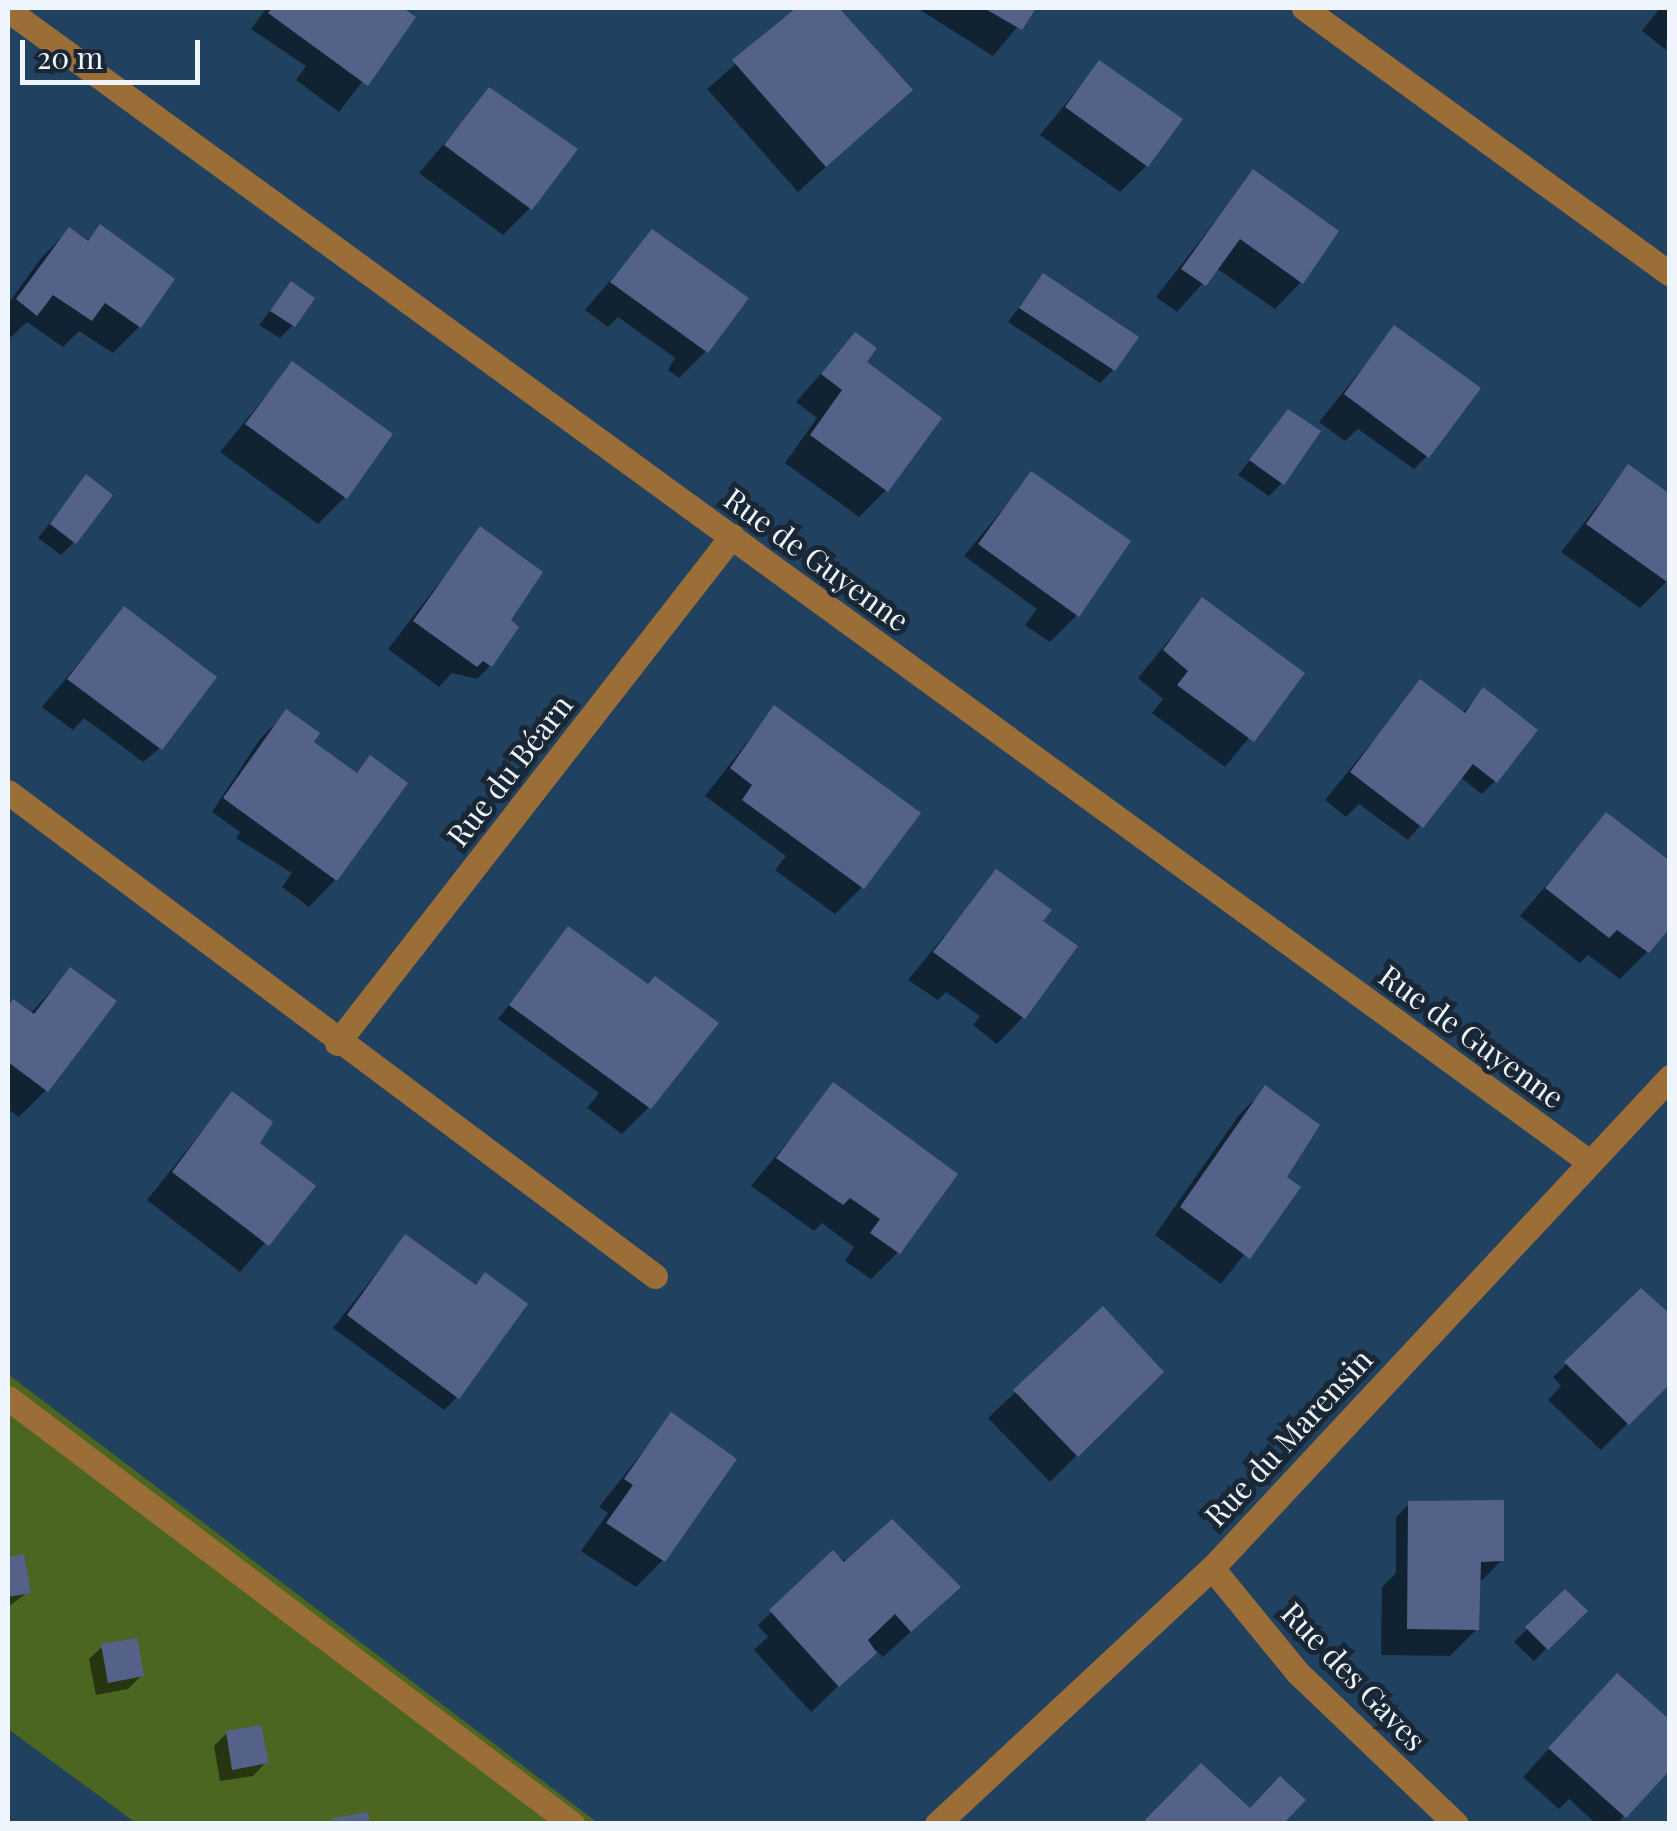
<!DOCTYPE html>
<html>
<head>
<meta charset="utf-8">
<style>
	body { margin:0 }
	#map { position:relative; width:1677px; height:1831px; overflow:hidden; background:#214160; font-family:"Playfair Display",serif }
	div>[style] { position:absolute }
	[style*='--x'] { left:calc(var(--x)*1px); top:calc(var(--y)*1px); width:calc(var(--w)*1px); rotate:calc(var(--a)*1deg) }
	.green>* { inset:0; background:#4a6620 }
	.shadow>* { inset:0; background:#0007 }
	.building>* { inset:0; background:#54628a }
	.minor>* { height:25px; margin:-12.5px; padding:0 12.5px; transform-origin:12.5px; border-radius:12.5px; background:#9b6d37 }
	span { translate:-50% -50%; white-space:nowrap; text-align:center; line-height:1.15; -webkit-text-stroke:10px #192735; paint-order:stroke }
	.street-label { font-size:30px; color:#eef5fd }
	.frame { position:absolute; inset:0; border:10px solid #eef5fd; pointer-events:none }
	.scale { position:absolute; left:20px; top:40px; width:180px; height:45px; box-sizing:border-box; border:5px solid #eef5fd; border-top:0; padding-left:12px; font-size:30px; line-height:35px; white-space:nowrap; color:#eef5fd; -webkit-text-stroke:8px #192735; paint-order:stroke }
</style>
</head>
<body>
<div id="map">
	<div class="green">
		<div style="clip-path:polygon(8px 1374px,598px 1823px,136px 1823px,8px 1729px)"></div>
	</div>
	<div class="shadow">
		<div style="clip-path:polygon(267px 8px,399px 8px,412px 17px,339px 112px,296px 80px,306px 66px,251px 29px)"></div>
		<div style="clip-path:polygon(800px 8px,836px 8px,910px 90px,798px 192px,707px 89px)"></div>
		<div style="clip-path:polygon(917px 8px,1033px 8px,993px 56px)"></div>
		<div style="clip-path:polygon(1660px 8px,1670px 8px,1666px 50px,1642px 31px)"></div>
		<div style="clip-path:polygon(1099px 63px,1146px 166px,1120px 192px,1040px 135px)"></div>
		<div style="clip-path:polygon(490px 90px,530px 208px,503px 235px,419px 173px)"></div>
		<div style="clip-path:polygon(1253px 173px,1301px 282px,1275px 309px,1216px 268px,1177px 312px,1156px 297px)"></div>
		<div style="clip-path:polygon(100px 228px,139px 327px,113px 353px,79px 331px,63px 347px,27px 322px,8px 340px,8px 304px,42px 257px,69px 230px,86px 242px)"></div>
		<div style="clip-path:polygon(652px 232px,706px 351px,679px 378px,668px 370px,675px 358px,618px 317px,608px 327px,585px 310px)"></div>
		<div style="clip-path:polygon(1043px 276px,1113px 370px,1100px 383px,1008px 322px)"></div>
		<div style="clip-path:polygon(291px 285px,293px 325px,280px 338px,259px 325px)"></div>
		<div style="clip-path:polygon(1395px 328px,1427px 456px,1414px 469px,1358px 429px,1345px 441px,1319px 422px)"></div>
		<div style="clip-path:polygon(855px 335px,886px 490px,859px 517px,785px 463px,817px 418px,796px 402px)"></div>
		<div style="clip-path:polygon(292px 364px,345px 497px,318px 524px,220px 452px)"></div>
		<div style="clip-path:polygon(1288px 412px,1282px 483px,1269px 496px,1238px 475px)"></div>
		<div style="clip-path:polygon(1628px 467px,1667px 581px,1640px 608px,1561px 552px)"></div>
		<div style="clip-path:polygon(1032px 474px,1077px 615px,1050px 642px,1025px 625px,1037px 609px,964px 556px)"></div>
		<div style="clip-path:polygon(86px 478px,74px 542px,61px 555px,38px 538px)"></div>
		<div style="clip-path:polygon(480px 530px,509px 618px,491px 665px,477px 679px,452px 673px,439px 687px,388px 649px)"></div>
		<div style="clip-path:polygon(1202px 600px,1301px 674px,1225px 767px,1152px 713px,1163px 699px,1138px 678px)"></div>
		<div style="clip-path:polygon(124px 609px,160px 748px,143px 762px,84px 718px,73px 730px,42px 707px)"></div>
		<div style="clip-path:polygon(1420px 683px,1461px 714px,1484px 691px,1495px 781px,1482px 794px,1460px 777px,1408px 840px,1359px 804px,1346px 817px,1325px 800px)"></div>
		<div style="clip-path:polygon(774px 708px,862px 887px,835px 914px,775px 870px,786px 856px,705px 796px)"></div>
		<div style="clip-path:polygon(287px 712px,311px 742px,355px 774px,371px 759px,335px 880px,309px 907px,282px 887px,292px 873px,236px 838px,240px 832px,212px 812px,260px 739px)"></div>
		<div style="clip-path:polygon(1606px 816px,1647px 952px,1620px 979px,1588px 955px,1580px 963px,1520px 916px)"></div>
		<div style="clip-path:polygon(997px 872px,1040px 922px,1023px 1017px,997px 1044px,973px 1025px,980px 1016px,946px 992px,938px 1000px,908px 980px)"></div>
		<div style="clip-path:polygon(568px 929px,649px 1107px,622px 1134px,587px 1108px,599px 1093px,498px 1019px)"></div>
		<div style="clip-path:polygon(70px 970px,46px 1090px,19px 1117px,8px 1109px,8px 1008px,13px 1003px,30px 1014px)"></div>
		<div style="clip-path:polygon(834px 1086px,898px 1252px,871px 1279px,845px 1261px,854px 1247px,822px 1223px,814px 1231px,751px 1186px)"></div>
		<div style="clip-path:polygon(1266px 1088px,1284px 1177px,1297px 1187px,1221px 1284px,1155px 1235px,1239px 1115px)"></div>
		<div style="clip-path:polygon(232px 1094px,256px 1144px,313px 1186px,240px 1272px,147px 1200px)"></div>
		<div style="clip-path:polygon(405px 1237px,474px 1286px,485px 1276px,457px 1397px,444px 1410px,333px 1328px)"></div>
		<div style="clip-path:polygon(1103px 1309px,1161px 1372px,1050px 1482px,988px 1418px)"></div>
		<div style="clip-path:polygon(1613px 1319px,1670px 1381px,1601px 1450px,1548px 1400px,1561px 1386px,1553px 1377px)"></div>
		<div style="clip-path:polygon(671px 1416px,663px 1560px,636px 1587px,581px 1551px,608px 1513px,599px 1507px)"></div>
		<div style="clip-path:polygon(1409px 1504px,1502px 1560px,1478px 1584px,1477px 1629px,1450px 1656px,1381px 1655px,1382px 1587px,1396px 1573px,1396px 1517px)"></div>
		<div style="clip-path:polygon(833px 1553px,930px 1614px,883px 1657px,876px 1650px,811px 1712px,754px 1650px,768px 1637px,758px 1625px)"></div>
		<div style="clip-path:polygon(22px 1557px,28px 1592px,8px 1607px,8px 1559px)"></div>
		<div style="clip-path:polygon(1565px 1592px,1585px 1611px,1534px 1661px,1514px 1642px)"></div>
		<div style="clip-path:polygon(103px 1646px,141px 1676px,128px 1689px,96px 1695px,89px 1659px)"></div>
		<div style="clip-path:polygon(1590px 1703px,1624px 1816px,1617px 1824px,1596px 1824px,1569px 1799px,1559px 1809px,1523px 1777px)"></div>
		<div style="clip-path:polygon(227px 1733px,266px 1762px,253px 1776px,220px 1781px,214px 1746px)"></div>
	</div>
	<div class="building">
		<div style="clip-path:polygon(272px 8px,403px 8px,416px 17px,368px 86px,268px 13px)"></div>
		<div style="clip-path:polygon(796px 8px,839px 8px,913px 90px,826px 167px,732px 60px)"></div>
		<div style="clip-path:polygon(984px 8px,1036px 8px,1022px 30px)"></div>
		<div style="clip-path:polygon(1099px 60px,1183px 119px,1148px 167px,1065px 107px)"></div>
		<div style="clip-path:polygon(489px 87px,578px 149px,532px 210px,444px 145px)"></div>
		<div style="clip-path:polygon(1253px 169px,1339px 231px,1303px 284px,1240px 239px,1206px 286px,1181px 269px)"></div>
		<div style="clip-path:polygon(100px 224px,175px 279px,141px 328px,105px 303px,92px 321px,53px 295px,37px 316px,16px 299px,69px 227px,88px 241px)"></div>
		<div style="clip-path:polygon(652px 229px,749px 298px,708px 353px,610px 282px)"></div>
		<div style="clip-path:polygon(1043px 273px,1139px 337px,1115px 371px,1019px 308px)"></div>
		<div style="clip-path:polygon(291px 281px,315px 298px,295px 327px,270px 311px)"></div>
		<div style="clip-path:polygon(1394px 325px,1481px 388px,1429px 458px,1344px 394px)"></div>
		<div style="clip-path:polygon(855px 332px,877px 348px,867px 362px,942px 418px,888px 492px,810px 435px,842px 390px,821px 374px)"></div>
		<div style="clip-path:polygon(292px 361px,393px 434px,347px 499px,245px 424px)"></div>
		<div style="clip-path:polygon(1288px 409px,1321px 431px,1284px 485px,1249px 460px)"></div>
		<div style="clip-path:polygon(1628px 464px,1670px 494px,1670px 584px,1586px 524px)"></div>
		<div style="clip-path:polygon(1031px 471px,1131px 541px,1079px 617px,978px 544px)"></div>
		<div style="clip-path:polygon(86px 474px,113px 495px,76px 544px,50px 524px)"></div>
		<div style="clip-path:polygon(480px 526px,543px 572px,511px 620px,519px 627px,492px 667px,483px 661px,477px 667px,413px 621px)"></div>
		<div style="clip-path:polygon(1202px 597px,1305px 673px,1254px 742px,1177px 685px,1188px 671px,1163px 650px)"></div>
		<div style="clip-path:polygon(124px 606px,217px 677px,162px 750px,67px 679px)"></div>
		<div style="clip-path:polygon(1420px 679px,1465px 713px,1483px 687px,1538px 730px,1497px 783px,1473px 764px,1423px 828px,1350px 772px)"></div>
		<div style="clip-path:polygon(774px 705px,921px 813px,864px 889px,742px 800px,752px 785px,730px 768px)"></div>
		<div style="clip-path:polygon(286px 709px,320px 733px,314px 742px,357px 773px,370px 755px,408px 783px,337px 881px,223px 798px)"></div>
		<div style="clip-path:polygon(1606px 812px,1670px 861px,1670px 928px,1649px 953px,1617px 930px,1609px 938px,1545px 888px)"></div>
		<div style="clip-path:polygon(996px 869px,1052px 910px,1043px 921px,1078px 946px,1025px 1019px,933px 952px)"></div>
		<div style="clip-path:polygon(568px 926px,648px 984px,655px 976px,719px 1023px,651px 1109px,509px 1005px)"></div>
		<div style="clip-path:polygon(70px 967px,117px 1001px,48px 1092px,8px 1062px,8px 1007px,13px 999px,34px 1014px)"></div>
		<div style="clip-path:polygon(833px 1082px,958px 1174px,900px 1254px,870px 1233px,880px 1219px,850px 1198px,843px 1205px,776px 1158px)"></div>
		<div style="clip-path:polygon(1265px 1085px,1320px 1125px,1287px 1177px,1301px 1187px,1250px 1259px,1180px 1207px)"></div>
		<div style="clip-path:polygon(232px 1091px,273px 1122px,260px 1143px,316px 1186px,269px 1246px,172px 1172px)"></div>
		<div style="clip-path:polygon(405px 1234px,476px 1285px,485px 1272px,528px 1304px,459px 1399px,347px 1315px)"></div>
		<div style="clip-path:polygon(1641px 1288px,1670px 1314px,1670px 1384px,1629px 1425px,1564px 1362px)"></div>
		<div style="clip-path:polygon(1103px 1306px,1164px 1372px,1078px 1457px,1013px 1390px)"></div>
		<div style="clip-path:polygon(671px 1412px,737px 1459px,665px 1562px,606px 1523px,633px 1485px,624px 1479px)"></div>
		<div style="clip-path:polygon(1504px 1500px,1504px 1561px,1481px 1562px,1479px 1630px,1407px 1629px,1408px 1501px)"></div>
		<div style="clip-path:polygon(892px 1519px,961px 1587px,911px 1632px,895px 1614px,868px 1640px,877px 1653px,839px 1687px,769px 1610px,833px 1550px,844px 1562px)"></div>
		<div style="clip-path:polygon(24px 1554px,31px 1593px,8px 1597px,8px 1557px)"></div>
		<div style="clip-path:polygon(1565px 1589px,1588px 1611px,1548px 1650px,1525px 1627px)"></div>
		<div style="clip-path:polygon(137px 1638px,144px 1676px,108px 1683px,101px 1644px)"></div>
		<div style="clip-path:polygon(1617px 1673px,1670px 1720px,1670px 1770px,1626px 1818px,1548px 1748px)"></div>
		<div style="clip-path:polygon(261px 1725px,269px 1763px,232px 1770px,226px 1731px)"></div>
		<div style="clip-path:polygon(1201px 1763px,1250px 1808px,1280px 1776px,1306px 1800px,1283px 1824px,1149px 1824px,1145px 1820px)"></div>
		<div style="clip-path:polygon(368px 1812px,370px 1824px,334px 1824px,333px 1818px)"></div>
	</div>
	<div class="minor">
		<div style="--x:1304;--y:8;--w:452;--a:36"></div>
		<div style="--x:8;--y:10;--w:1955;--a:36.07"></div>
		<div style="--x:8;--y:792;--w:808;--a:36.8"></div>
		<div style="--x:337;--y:1043;--w:643;--a:-52.08"></div>
		<div style="--x:8;--y:1398;--w:707;--a:37.06"></div>
		<div style="--x:1212;--y:1568;--w:134;--a:50.7"></div>
		<div style="--x:1297;--y:1672;--w:220;--a:43.7"></div>
		<div style="--x:937;--y:1824;--w:376;--a:-43"></div>
		<div style="--x:1212;--y:1568;--w:671;--a:-46.99"></div>
	</div>
	<div class="street-label">
		<span style="left:817px;top:559px;rotate:36deg">Rue de Guyenne</span>
		<span style="left:509px;top:770px;rotate:-52deg">Rue du Béarn</span>
		<span style="left:1472px;top:1036px;rotate:36deg">Rue de Guyenne</span>
		<span style="left:1288px;top:1437px;rotate:-47deg">Rue du Marensin</span>
		<span style="left:1354px;top:1676px;rotate:46deg">Rue des Gaves</span>
	</div>
	<div class="frame"></div>
	<div class="scale">20 m</div>
</div>
</body>
</html>
